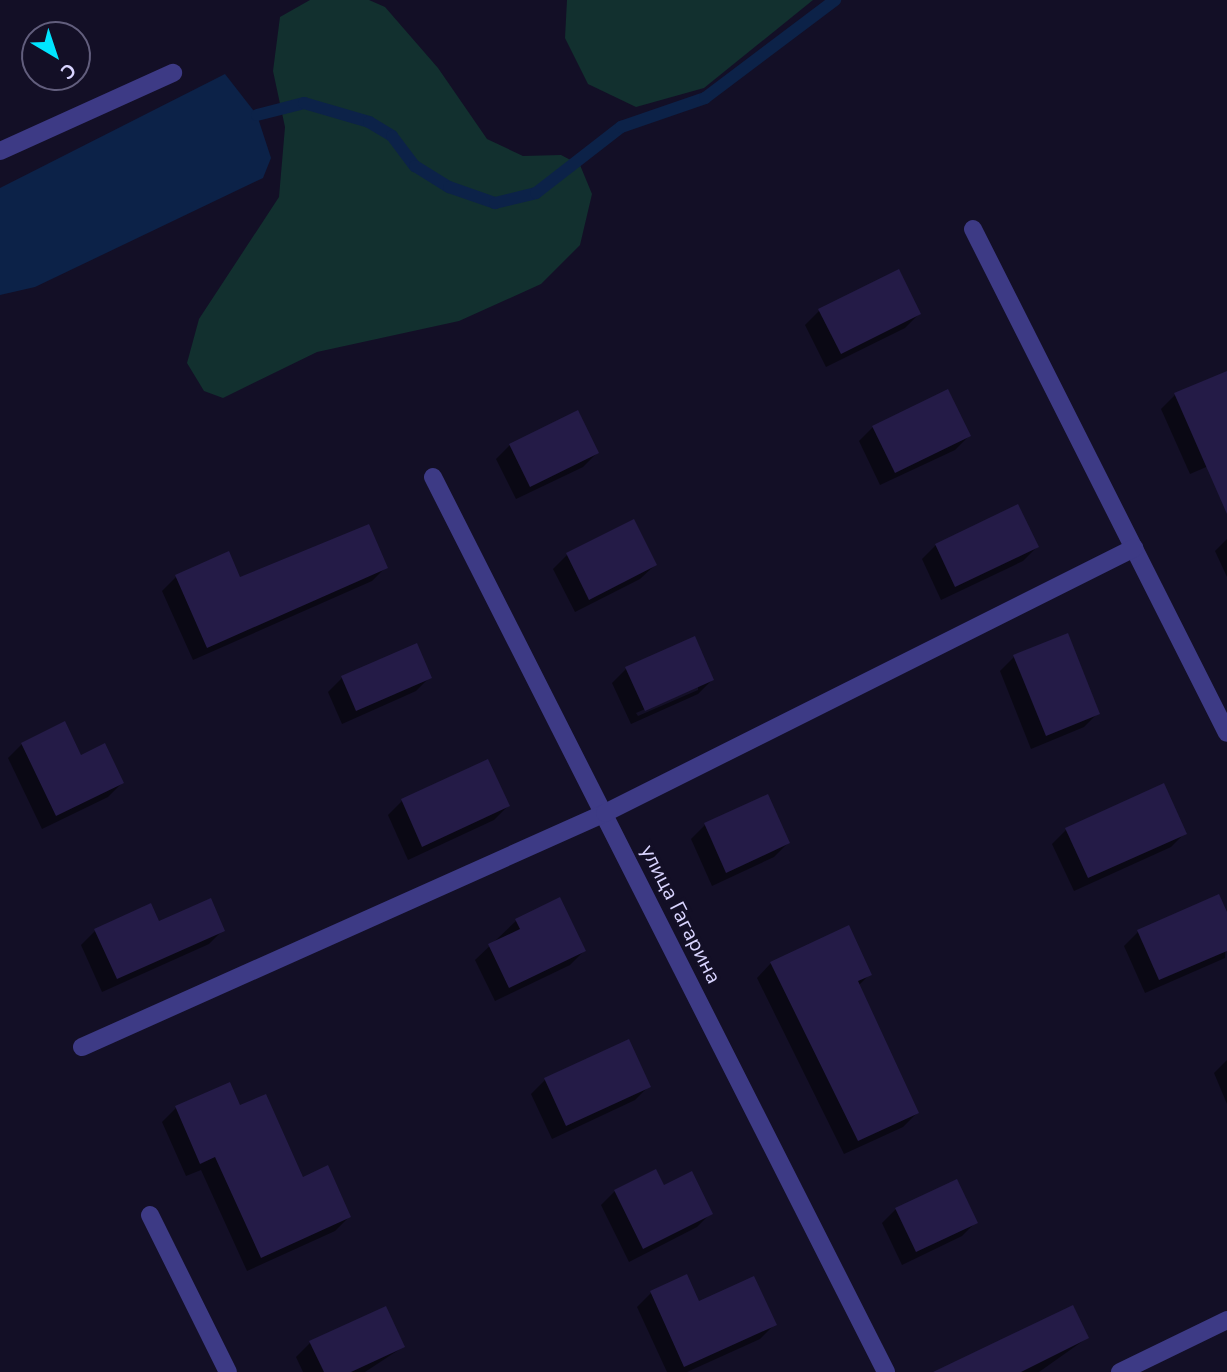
<!DOCTYPE html>
<html>
<head>
<meta charset="utf-8">
<style>
	body { margin:0 }
	#map { position:relative; width:1227px; height:1372px; overflow:hidden; background:#130f26; font-family:"Nunito Sans",sans-serif }
	div>[style] { position:absolute }
	[style*='--x'] { left:calc(var(--x)*1px); top:calc(var(--y)*1px); width:calc(var(--w)*1px); rotate:calc(var(--a)*1deg) }
	.green>* { inset:0; background:#12302f }
	.water>* { inset:0; background:#0c2248 }
	.shadow>* { inset:0; background:#0007 }
	.stream>* { height:12px; margin:-6px; padding:0 6px; transform-origin:6px; border-radius:6px; background:#0c2248 }
	.building>* { inset:0; background:#241b47 }
	.lane>* { height:18px; margin:-9px; padding:0 9px; transform-origin:9px; border-radius:9px; background:#3d3a85 }
	.street>* { height:18px; margin:-9px; padding:0 9px; transform-origin:9px; border-radius:9px; background:#3d3a85 }
	span { translate:-50% -50%; white-space:nowrap; text-align:center; line-height:1.15; -webkit-text-stroke:7px #130f26; paint-order:stroke }
	.street-label { font-size:21px; color:#d9d4ff }
	.north { position:absolute; left:21px; top:21px; width:70px; height:70px; box-sizing:border-box; background:#130f26; border:2px solid #625e7d; border-radius:50%; rotate:141deg; font-size:19px; font-weight:700; line-height:28px; text-align:center; color:#d9d4ff }
	.north::after { content:''; display:block; margin:auto; width:24px; height:32px; background:#00e5ff; clip-path:polygon(50% 0,100% 100%,50% 72%,0 100%) }
</style>
</head>
<body>
<div id="map">
	<div class="green">
		<div style="clip-path:polygon(310px 0,369px 0,385px 7px,438px 68px,487px 139px,523px 156px,561px 155px,580px 165px,592px 194px,580px 245px,541px 284px,459px 321px,317px 352px,223px 398px,204px 391px,187px 363px,199px 319px,279px 197px,285px 127px,273px 71px,280px 17px)"></div>
		<div style="clip-path:polygon(567px 0,813px 0,704px 88px,636px 107px,588px 84px,565px 38px)"></div>
	</div>
	<div class="water">
		<div style="clip-path:polygon(225px 74px,257px 115px,271px 158px,263px 178px,35px 287px,0 295px,0 188px)"></div>
	</div>
	<div class="shadow">
		<div style="clip-path:polygon(819px 311px,919px 314px,905px 328px,826px 367px,805px 325px)"></div>
		<div style="clip-path:polygon(1227px 377px,1227px 458px,1190px 474px,1161px 409px,1175px 395px)"></div>
		<div style="clip-path:polygon(873px 427px,969px 436px,955px 450px,880px 485px,859px 441px)"></div>
		<div style="clip-path:polygon(510px 445px,597px 453px,583px 467px,516px 499px,496px 459px)"></div>
		<div style="clip-path:polygon(1227px 539px,1227px 577px,1215px 551px)"></div>
		<div style="clip-path:polygon(936px 545px,1037px 547px,1023px 561px,941px 600px,922px 559px)"></div>
		<div style="clip-path:polygon(567px 555px,655px 565px,640px 579px,575px 612px,553px 569px)"></div>
		<div style="clip-path:polygon(386px 567px,372px 581px,193px 660px,162px 591px,176px 577px,239px 580px)"></div>
		<div style="clip-path:polygon(1014px 657px,1098px 713px,1084px 727px,1031px 749px,1000px 671px)"></div>
		<div style="clip-path:polygon(evenodd,626px 669px,712px 680px,698px 694px,631px 724px,612px 683px,626px 669px,698px 686px,698px 690px,638px 716px,636px 713px,698px 686px)"></div>
		<div style="clip-path:polygon(430px 677px,416px 691px,342px 724px,328px 692px,342px 678px)"></div>
		<div style="clip-path:polygon(22px 744px,81px 758px,122px 783px,108px 797px,42px 829px,8px 758px)"></div>
		<div style="clip-path:polygon(487px 761px,508px 806px,494px 820px,408px 860px,388px 815px,402px 801px)"></div>
		<div style="clip-path:polygon(705px 825px,788px 843px,774px 857px,712px 886px,691px 839px)"></div>
		<div style="clip-path:polygon(1066px 830px,1185px 833px,1171px 847px,1074px 891px,1052px 844px)"></div>
		<div style="clip-path:polygon(1227px 916px,1225px 958px,1145px 993px,1124px 946px,1138px 932px)"></div>
		<div style="clip-path:polygon(517px 920px,584px 951px,570px 965px,495px 1001px,475px 960px)"></div>
		<div style="clip-path:polygon(159px 923px,223px 930px,209px 944px,102px 992px,81px 945px,95px 931px)"></div>
		<div style="clip-path:polygon(848px 928px,870px 974px,858px 986px,917px 1113px,903px 1127px,844px 1154px,757px 978px,771px 963px)"></div>
		<div style="clip-path:polygon(628px 1041px,649px 1086px,635px 1100px,552px 1139px,531px 1094px,545px 1080px)"></div>
		<div style="clip-path:polygon(1227px 1060px,1227px 1104px,1214px 1073px)"></div>
		<div style="clip-path:polygon(176px 1108px,239px 1108px,302px 1179px,349px 1217px,335px 1231px,247px 1271px,201px 1170px,186px 1176px,162px 1122px)"></div>
		<div style="clip-path:polygon(663px 1188px,711px 1213px,697px 1227px,629px 1262px,601px 1205px,615px 1191px)"></div>
		<div style="clip-path:polygon(896px 1209px,976px 1222px,962px 1236px,902px 1265px,882px 1223px)"></div>
		<div style="clip-path:polygon(651px 1293px,774px 1325px,760px 1339px,687px 1372px,667px 1372px,637px 1307px)"></div>
		<div style="clip-path:polygon(1087px 1338px,1039px 1372px,964px 1372px)"></div>
		<div style="clip-path:polygon(310px 1343px,403px 1347px,365px 1372px,303px 1372px,296px 1357px)"></div>
	</div>
	<div class="stream">
		<div style="--x:257;--y:115;--w:49;--a:-14.3"></div>
		<div style="--x:304;--y:103;--w:68;--a:16.3"></div>
		<div style="--x:369;--y:122;--w:27;--a:31"></div>
		<div style="--x:392;--y:136;--w:38;--a:53"></div>
		<div style="--x:415;--y:166;--w:40;--a:32"></div>
		<div style="--x:449;--y:187;--w:49;--a:19.2"></div>
		<div style="--x:495;--y:203;--w:42;--a:-13.7"></div>
		<div style="--x:536;--y:193;--w:108;--a:-37.8"></div>
		<div style="--x:621;--y:127;--w:89;--a:-19"></div>
		<div style="--x:705;--y:98;--w:163;--a:-37"></div>
	</div>
	<div class="building">
		<div style="clip-path:polygon(899px 269px,921px 314px,841px 354px,818px 309px)"></div>
		<div style="clip-path:polygon(1227px 371px,1227px 514px,1174px 393px)"></div>
		<div style="clip-path:polygon(948px 389px,971px 436px,895px 473px,872px 426px)"></div>
		<div style="clip-path:polygon(578px 410px,599px 453px,530px 487px,509px 444px)"></div>
		<div style="clip-path:polygon(1018px 504px,1039px 547px,955px 587px,935px 544px)"></div>
		<div style="clip-path:polygon(634px 519px,657px 565px,589px 600px,566px 553px)"></div>
		<div style="clip-path:polygon(369px 524px,388px 568px,207px 648px,175px 575px,229px 551px,240px 577px)"></div>
		<div style="clip-path:polygon(1068px 633px,1100px 714px,1046px 736px,1013px 655px)"></div>
		<div style="clip-path:polygon(695px 636px,714px 680px,645px 711px,625px 667px)"></div>
		<div style="clip-path:polygon(417px 643px,432px 678px,356px 711px,341px 676px)"></div>
		<div style="clip-path:polygon(65px 721px,81px 755px,105px 743px,124px 783px,56px 816px,21px 743px)"></div>
		<div style="clip-path:polygon(488px 759px,510px 806px,422px 847px,401px 799px)"></div>
		<div style="clip-path:polygon(1164px 783px,1187px 834px,1088px 878px,1065px 828px)"></div>
		<div style="clip-path:polygon(768px 794px,790px 843px,726px 873px,704px 823px)"></div>
		<div style="clip-path:polygon(1219px 894px,1227px 912px,1227px 951px,1159px 980px,1137px 930px)"></div>
		<div style="clip-path:polygon(560px 897px,586px 951px,509px 988px,488px 944px,520px 929px,515px 919px)"></div>
		<div style="clip-path:polygon(211px 898px,225px 931px,117px 979px,94px 929px,151px 903px,159px 921px)"></div>
		<div style="clip-path:polygon(849px 925px,872px 975px,858px 981px,919px 1113px,858px 1141px,770px 962px)"></div>
		<div style="clip-path:polygon(629px 1039px,651px 1087px,566px 1126px,544px 1078px)"></div>
		<div style="clip-path:polygon(230px 1082px,240px 1105px,266px 1094px,303px 1177px,328px 1165px,351px 1217px,261px 1258px,215px 1157px,200px 1164px,175px 1106px)"></div>
		<div style="clip-path:polygon(656px 1169px,664px 1185px,692px 1171px,713px 1214px,643px 1249px,614px 1190px)"></div>
		<div style="clip-path:polygon(957px 1179px,978px 1223px,916px 1252px,895px 1208px)"></div>
		<div style="clip-path:polygon(687px 1274px,699px 1301px,754px 1276px,777px 1325px,684px 1367px,650px 1291px)"></div>
		<div style="clip-path:polygon(1073px 1305px,1089px 1338px,1021px 1372px,933px 1372px)"></div>
		<div style="clip-path:polygon(386px 1306px,405px 1347px,351px 1372px,324px 1372px,309px 1341px)"></div>
	</div>
	<div class="lane">
		<div style="--x:0;--y:151;--w:190;--a:-24.3"></div>
		<div style="--x:150;--y:1215;--w:175;--a:63.6"></div>
	</div>
	<div class="street">
		<div style="--x:973;--y:229;--w:564;--a:63.25"></div>
		<div style="--x:433;--y:477;--w:1003;--a:63.15"></div>
		<div style="--x:82;--y:1047;--w:573;--a:-24.1"></div>
		<div style="--x:605;--y:813;--w:592;--a:-26.61"></div>
		<div style="--x:1120;--y:1372;--w:119;--a:-25.9"></div>
	</div>
	<div class="street-label">
		<span style="left:681px;top:914px;rotate:63deg">улица Гагарина</span>
	</div>
	<div class="north">С</div>
</div>
</body>
</html>
